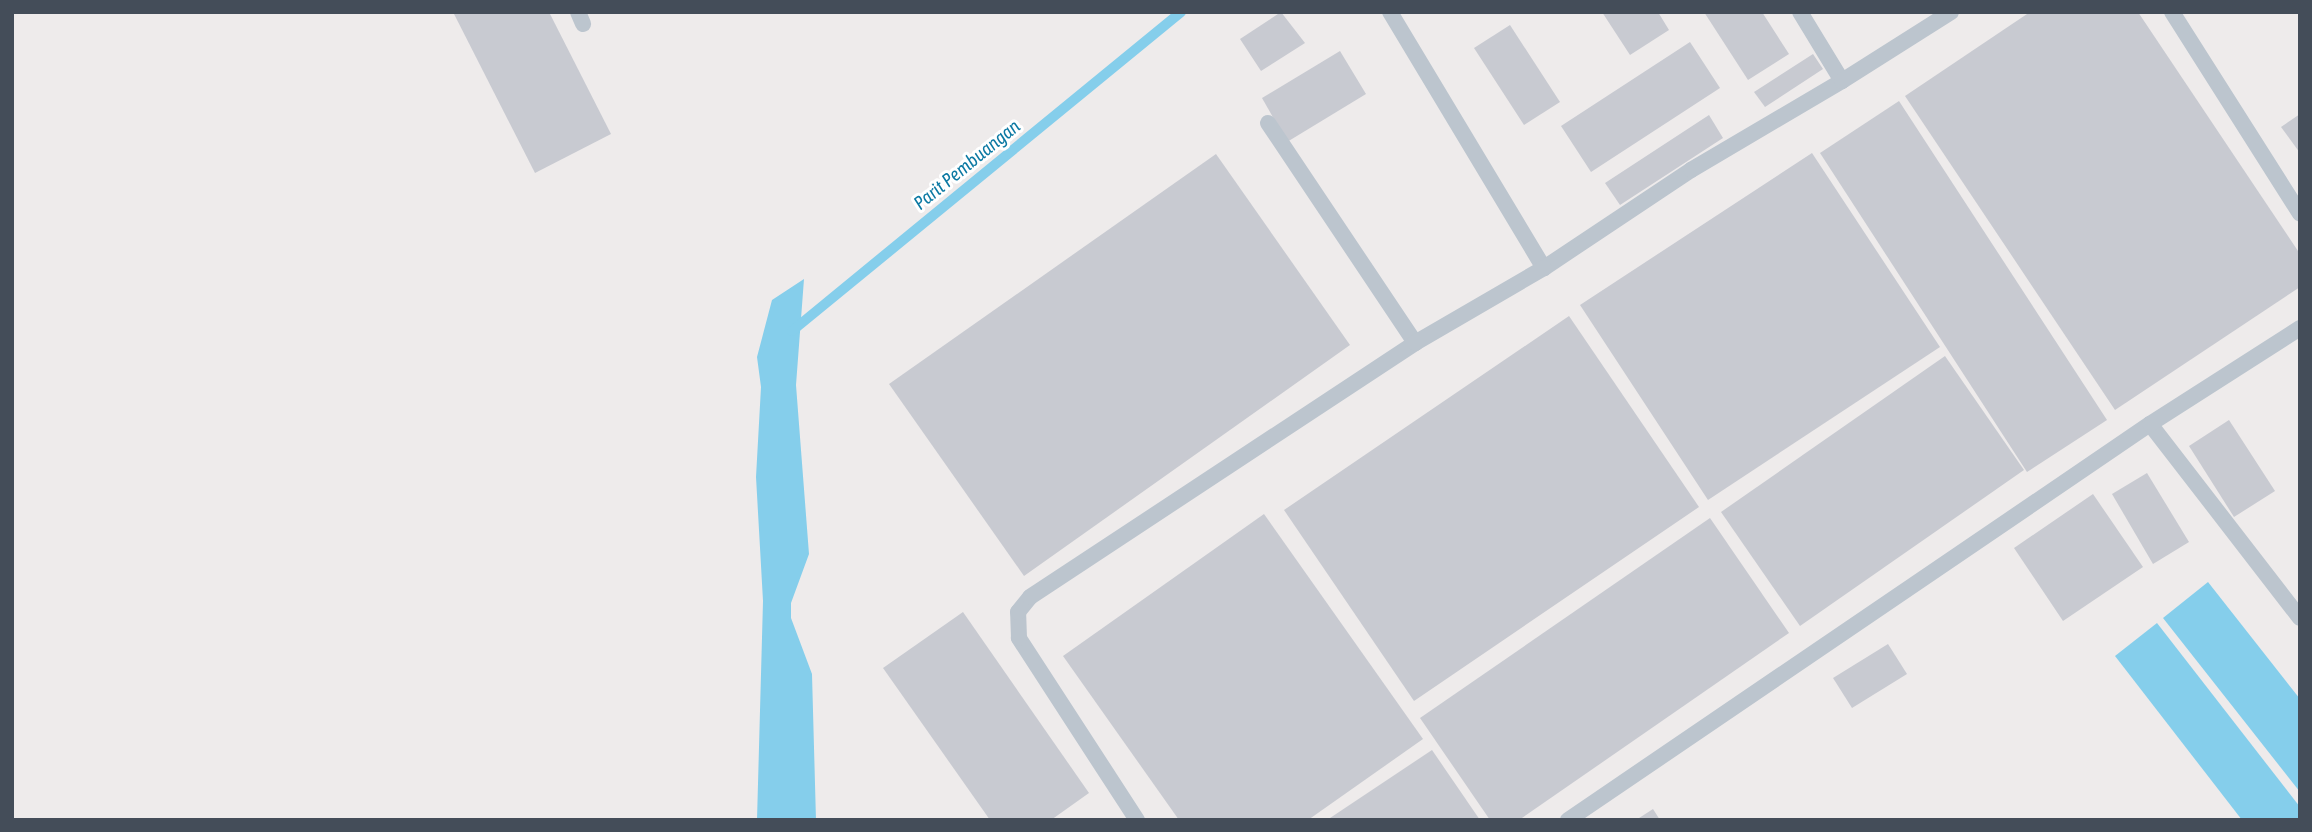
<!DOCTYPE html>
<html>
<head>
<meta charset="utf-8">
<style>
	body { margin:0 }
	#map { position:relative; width:2312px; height:832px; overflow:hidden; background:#eeebeb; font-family:"Asap Condensed",sans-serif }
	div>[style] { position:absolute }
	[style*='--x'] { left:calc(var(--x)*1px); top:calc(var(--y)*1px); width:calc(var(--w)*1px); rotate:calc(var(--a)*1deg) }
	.water>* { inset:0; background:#85ceeb }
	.stream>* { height:10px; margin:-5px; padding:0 5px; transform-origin:5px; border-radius:5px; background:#85ceeb }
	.building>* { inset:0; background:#c8cad1 }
	.lane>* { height:16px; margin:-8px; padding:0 8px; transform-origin:8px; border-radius:8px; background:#bcc5ce }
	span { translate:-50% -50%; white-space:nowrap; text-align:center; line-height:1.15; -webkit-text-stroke:6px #fff; paint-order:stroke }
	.water-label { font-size:19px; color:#0c79a3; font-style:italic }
	.frame { position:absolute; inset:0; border:14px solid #444d59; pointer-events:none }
</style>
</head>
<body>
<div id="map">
	<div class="water">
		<div style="clip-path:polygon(804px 279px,796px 385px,809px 554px,791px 603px,791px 618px,812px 674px,816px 820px,757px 820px,763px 601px,756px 477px,761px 387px,757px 357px,772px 300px)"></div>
		<div style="clip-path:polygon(2208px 582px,2300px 699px,2300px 792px,2163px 618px)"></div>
		<div style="clip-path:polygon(2157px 623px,2300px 807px,2300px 820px,2242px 820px,2115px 656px)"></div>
	</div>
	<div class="stream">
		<div style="--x:792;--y:331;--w:503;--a:-39.35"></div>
	</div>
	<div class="building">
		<div style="clip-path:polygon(453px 12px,549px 12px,611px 134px,535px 173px)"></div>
		<div style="clip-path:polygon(1281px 12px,1305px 43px,1261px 71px,1240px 39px)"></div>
		<div style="clip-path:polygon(1602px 12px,1658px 12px,1669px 30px,1630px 55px)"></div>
		<div style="clip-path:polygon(1704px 12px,1762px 12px,1789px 54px,1748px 80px)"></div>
		<div style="clip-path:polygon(2030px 12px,2138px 12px,2300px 254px,2300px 287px,2115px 410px,1905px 96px)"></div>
		<div style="clip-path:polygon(1510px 25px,1560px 102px,1524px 125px,1474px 48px)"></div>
		<div style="clip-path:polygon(1690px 42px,1720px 88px,1591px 172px,1561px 126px)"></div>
		<div style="clip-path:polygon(1340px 51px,1366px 94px,1287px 142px,1262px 98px)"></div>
		<div style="clip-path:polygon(1813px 54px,1823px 69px,1765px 107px,1754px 92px)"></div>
		<div style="clip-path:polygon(1899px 101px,2107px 420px,2027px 472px,1820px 153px)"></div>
		<div style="clip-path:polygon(2300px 114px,2300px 153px,2281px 127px)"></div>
		<div style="clip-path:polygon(1709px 115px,1723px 138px,1620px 205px,1605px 183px)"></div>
		<div style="clip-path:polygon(1812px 153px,1940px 347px,1708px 500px,1580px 305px)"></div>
		<div style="clip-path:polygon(1216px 154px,1350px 345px,1024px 576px,889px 384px)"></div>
		<div style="clip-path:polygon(1569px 316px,1699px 507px,1414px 701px,1284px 510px)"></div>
		<div style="clip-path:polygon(1945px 356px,2024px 470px,1800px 626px,1721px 512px)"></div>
		<div style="clip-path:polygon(2229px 420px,2275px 491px,2234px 517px,2189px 446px)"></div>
		<div style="clip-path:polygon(2147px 473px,2189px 542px,2153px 564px,2112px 494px)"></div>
		<div style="clip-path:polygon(2093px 494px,2143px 567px,2063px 621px,2014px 548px)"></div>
		<div style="clip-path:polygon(1264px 514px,1423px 739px,1308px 820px,1179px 820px,1063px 656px)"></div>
		<div style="clip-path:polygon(1710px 518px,1789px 633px,1519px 820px,1490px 820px,1420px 718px)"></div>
		<div style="clip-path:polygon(963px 612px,1089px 793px,1051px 820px,990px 820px,883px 668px)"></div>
		<div style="clip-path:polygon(1888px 644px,1907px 674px,1852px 708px,1833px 678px)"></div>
		<div style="clip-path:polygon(1432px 750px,1480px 820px,1327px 820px)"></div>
		<div style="clip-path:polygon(1653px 809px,1660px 820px,1636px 820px)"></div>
	</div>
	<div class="lane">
		<div style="--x:578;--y:12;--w:13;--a:67"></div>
		<div style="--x:1390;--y:12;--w:299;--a:59"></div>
		<div style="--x:1544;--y:268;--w:177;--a:-33.7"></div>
		<div style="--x:1691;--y:170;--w:175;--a:-30.5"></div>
		<div style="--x:1842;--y:81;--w:81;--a:-121.3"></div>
		<div style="--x:2172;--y:12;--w:239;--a:57.6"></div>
		<div style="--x:1842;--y:81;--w:129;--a:-32.3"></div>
		<div style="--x:1268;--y:123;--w:265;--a:56.2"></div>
		<div style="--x:2150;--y:424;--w:245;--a:52.3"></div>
		<div style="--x:1137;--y:820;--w:217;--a:-123"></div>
		<div style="--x:1019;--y:638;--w:26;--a:-92"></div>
		<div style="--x:1018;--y:612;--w:19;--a:-51"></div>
		<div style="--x:1030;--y:597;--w:461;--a:-33.4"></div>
		<div style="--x:1415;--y:343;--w:149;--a:-30.2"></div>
		<div style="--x:1568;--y:820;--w:704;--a:-34.23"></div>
		<div style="--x:2150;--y:424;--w:178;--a:-32.6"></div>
	</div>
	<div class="water-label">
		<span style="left:967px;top:165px;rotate:-39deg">Parit Pembuangan</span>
	</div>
	<div class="frame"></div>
</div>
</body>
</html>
